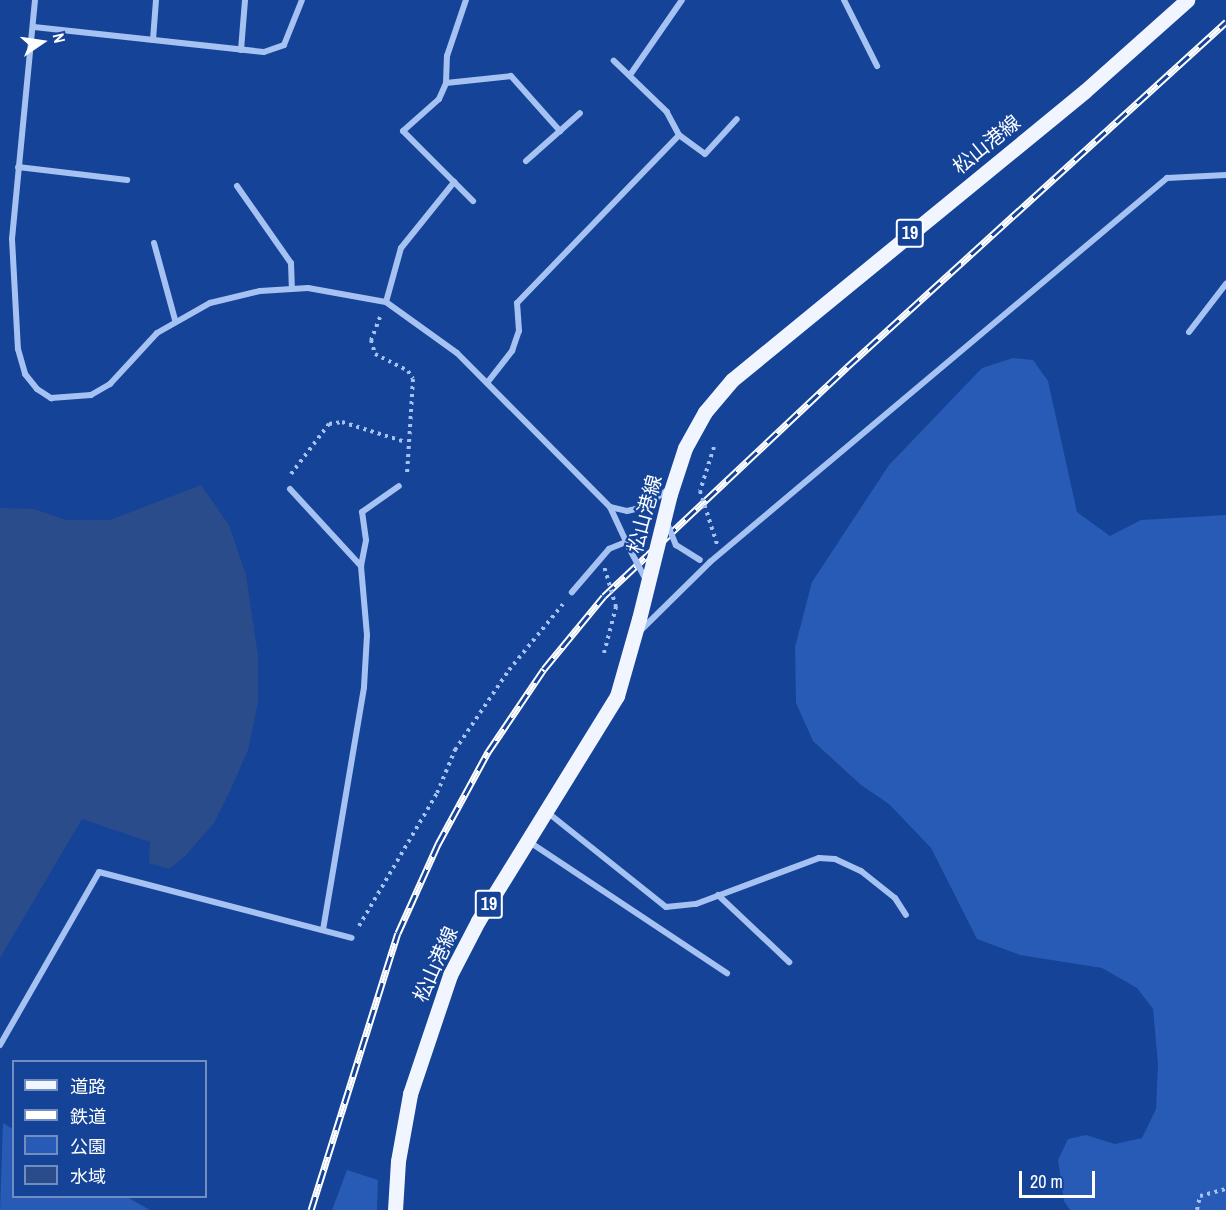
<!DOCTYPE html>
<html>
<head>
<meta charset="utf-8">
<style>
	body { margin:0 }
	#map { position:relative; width:1226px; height:1210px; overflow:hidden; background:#144397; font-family:"Archivo Narrow","Noto Sans JP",sans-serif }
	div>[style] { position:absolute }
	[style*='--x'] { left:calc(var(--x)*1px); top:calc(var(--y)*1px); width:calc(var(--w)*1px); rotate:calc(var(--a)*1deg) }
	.green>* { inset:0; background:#275bb6 }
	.water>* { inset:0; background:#2b4c8b }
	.path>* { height:4px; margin-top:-2px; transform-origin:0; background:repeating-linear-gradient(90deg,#a6c2f2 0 3px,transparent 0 7.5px) }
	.minor>* { height:6px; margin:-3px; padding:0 3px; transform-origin:3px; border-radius:3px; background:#a6c2f2 }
	.primary>* { height:15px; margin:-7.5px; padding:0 7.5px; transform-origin:7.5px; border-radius:7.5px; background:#f1f5ff }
	.rail>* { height:7px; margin-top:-3.5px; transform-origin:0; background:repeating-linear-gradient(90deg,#144397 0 14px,#fff 0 28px); box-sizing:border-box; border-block:2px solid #fff }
	.path-bridge>* { height:4px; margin-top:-2px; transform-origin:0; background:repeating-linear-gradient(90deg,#a6c2f2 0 3px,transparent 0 7.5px) }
	.minor-bridge>* { height:6px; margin:-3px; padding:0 3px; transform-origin:3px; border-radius:3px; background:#a6c2f2 }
	.primary-bridge>* { height:15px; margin:-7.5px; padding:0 7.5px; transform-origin:7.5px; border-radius:7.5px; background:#f1f5ff }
	span { translate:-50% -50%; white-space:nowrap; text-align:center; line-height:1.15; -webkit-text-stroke:4.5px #144397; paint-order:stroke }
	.shield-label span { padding:2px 4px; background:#144397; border:2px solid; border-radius:4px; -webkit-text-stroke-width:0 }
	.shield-label { font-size:18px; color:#fff; font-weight:700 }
	.street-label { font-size:20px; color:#fff }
	.legend { position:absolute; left:12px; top:1060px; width:195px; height:138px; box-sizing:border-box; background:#144397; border:2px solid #728ec1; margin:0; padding:8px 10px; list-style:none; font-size:18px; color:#fff }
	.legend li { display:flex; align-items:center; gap:12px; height:30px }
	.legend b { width:30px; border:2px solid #728ec1 }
	.north { position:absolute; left:12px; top:12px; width:60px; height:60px; -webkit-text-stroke:4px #144397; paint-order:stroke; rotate:77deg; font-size:16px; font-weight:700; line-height:24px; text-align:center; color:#fff }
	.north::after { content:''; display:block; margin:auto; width:21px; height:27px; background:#fff; clip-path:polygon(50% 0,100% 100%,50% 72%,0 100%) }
	.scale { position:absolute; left:1019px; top:1171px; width:76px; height:27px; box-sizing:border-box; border:3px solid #fff; border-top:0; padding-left:8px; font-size:18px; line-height:21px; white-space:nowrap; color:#fff; -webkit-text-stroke:4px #144397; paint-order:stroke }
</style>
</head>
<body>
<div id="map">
	<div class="green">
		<div style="clip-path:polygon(1013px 358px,1033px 360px,1048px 381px,1077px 512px,1110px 536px,1141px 520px,1226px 515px,1226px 1210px,1070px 1210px,1064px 1201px,1058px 1160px,1068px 1139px,1086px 1135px,1115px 1144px,1142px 1138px,1156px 1109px,1158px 1064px,1153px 1009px,1137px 988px,1102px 968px,1020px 955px,977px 939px,931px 848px,889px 804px,861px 785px,813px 741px,796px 703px,795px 647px,812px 582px,889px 465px,982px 368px)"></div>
		<div style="clip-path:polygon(3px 1123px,13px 1129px,14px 1196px,127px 1197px,150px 1210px,0 1210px)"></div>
		<div style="clip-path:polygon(347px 1170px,378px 1180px,377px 1210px,332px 1210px)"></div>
	</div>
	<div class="water">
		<div style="clip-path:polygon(201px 485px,229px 525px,246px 575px,258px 656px,258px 702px,248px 750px,230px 791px,214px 823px,186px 855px,169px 869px,149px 863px,150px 842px,82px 819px,0 958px,0 508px,34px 509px,66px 520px,110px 520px)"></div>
	</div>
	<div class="path">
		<div style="--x:380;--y:317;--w:25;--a:111"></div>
		<div style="--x:371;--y:340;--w:15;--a:74"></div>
		<div style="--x:375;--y:354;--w:37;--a:27"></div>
		<div style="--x:408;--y:371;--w:9;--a:58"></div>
		<div style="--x:413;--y:379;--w:95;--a:93.6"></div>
		<div style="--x:291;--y:474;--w:63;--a:-52.8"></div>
		<div style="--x:329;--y:424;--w:13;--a:-9"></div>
		<div style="--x:342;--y:422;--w:67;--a:17.4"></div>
		<div style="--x:359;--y:926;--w:154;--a:-59.6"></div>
		<div style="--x:437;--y:793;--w:47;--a:-67.3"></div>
		<div style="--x:455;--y:750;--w:97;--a:-56"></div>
		<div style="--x:509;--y:670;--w:85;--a:-50.7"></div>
		<div style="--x:1197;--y:1210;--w:14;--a:-78"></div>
		<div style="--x:1200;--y:1196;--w:27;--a:-15"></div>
	</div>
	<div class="minor">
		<div style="--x:35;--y:0;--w:240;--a:95.5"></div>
		<div style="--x:12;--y:239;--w:110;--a:86.9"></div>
		<div style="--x:18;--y:349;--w:26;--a:74"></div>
		<div style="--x:25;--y:374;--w:19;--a:51"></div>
		<div style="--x:37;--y:389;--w:17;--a:33"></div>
		<div style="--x:51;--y:398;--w:40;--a:-4.3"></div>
		<div style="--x:91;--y:395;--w:22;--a:-30"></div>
		<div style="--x:110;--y:384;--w:69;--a:-47.3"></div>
		<div style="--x:157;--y:333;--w:61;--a:-29.5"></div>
		<div style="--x:210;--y:303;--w:51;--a:-13.5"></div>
		<div style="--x:260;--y:291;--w:48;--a:-3.6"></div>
		<div style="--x:308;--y:288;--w:79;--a:10.2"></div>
		<div style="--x:386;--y:302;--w:87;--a:35.7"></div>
		<div style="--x:457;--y:353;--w:217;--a:45.2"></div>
		<div style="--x:610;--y:507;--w:38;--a:65"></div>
		<div style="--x:626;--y:542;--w:18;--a:158"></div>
		<div style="--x:609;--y:549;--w:57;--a:130.7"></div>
		<div style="--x:844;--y:0;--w:74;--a:63.4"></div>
		<div style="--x:34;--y:27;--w:231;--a:6.2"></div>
		<div style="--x:264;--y:52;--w:21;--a:-19"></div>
		<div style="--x:284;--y:45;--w:48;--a:-68.2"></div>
		<div style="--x:153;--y:40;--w:40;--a:-85.7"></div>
		<div style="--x:241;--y:50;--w:50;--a:-85.4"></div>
		<div style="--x:630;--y:75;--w:91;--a:-55.3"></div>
		<div style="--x:446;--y:83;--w:65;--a:-6.1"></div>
		<div style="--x:511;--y:76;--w:74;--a:48.3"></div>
		<div style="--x:679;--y:135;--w:32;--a:36"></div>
		<div style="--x:705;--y:154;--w:47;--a:-47.6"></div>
		<div style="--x:526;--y:161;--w:72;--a:-41.6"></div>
		<div style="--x:18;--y:167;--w:110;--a:6.8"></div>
		<div style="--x:454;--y:182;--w:27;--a:45"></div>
		<div style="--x:237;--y:186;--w:94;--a:55"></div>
		<div style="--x:291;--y:263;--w:25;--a:88"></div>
		<div style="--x:154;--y:243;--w:80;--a:74.7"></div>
		<div style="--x:386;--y:302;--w:56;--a:-74.5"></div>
		<div style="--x:401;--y:248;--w:85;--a:-51.2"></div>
		<div style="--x:454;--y:182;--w:72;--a:-135"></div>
		<div style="--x:403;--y:131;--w:48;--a:-41.6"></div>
		<div style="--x:439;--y:99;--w:17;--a:-66"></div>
		<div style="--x:446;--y:83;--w:27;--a:-88"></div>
		<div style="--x:447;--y:56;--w:59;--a:-71.3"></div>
		<div style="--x:1189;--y:332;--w:61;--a:-52.4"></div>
		<div style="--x:487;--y:383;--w:41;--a:-52"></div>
		<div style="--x:512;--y:351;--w:21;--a:-71"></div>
		<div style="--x:519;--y:331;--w:28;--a:-94"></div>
		<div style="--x:517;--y:303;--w:233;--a:-46"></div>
		<div style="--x:679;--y:135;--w:26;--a:-118"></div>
		<div style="--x:667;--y:112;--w:74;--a:-136.1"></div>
		<div style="--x:290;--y:489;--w:105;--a:47.3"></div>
		<div style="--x:610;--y:507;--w:17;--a:13"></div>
		<div style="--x:627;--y:511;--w:17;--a:-13"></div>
		<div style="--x:644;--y:507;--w:27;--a:-36"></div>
		<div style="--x:639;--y:632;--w:100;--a:-44.6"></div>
		<div style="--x:710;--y:562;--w:597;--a:-40.04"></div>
		<div style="--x:1167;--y:178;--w:59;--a:-2.9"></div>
		<div style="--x:547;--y:812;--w:152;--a:38.6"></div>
		<div style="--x:666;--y:907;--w:30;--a:-6"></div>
		<div style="--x:696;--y:904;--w:131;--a:-20.5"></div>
		<div style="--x:819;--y:858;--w:16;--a:4"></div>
		<div style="--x:835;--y:859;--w:29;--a:25"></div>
		<div style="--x:861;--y:871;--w:43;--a:38.5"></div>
		<div style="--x:895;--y:898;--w:20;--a:57"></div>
		<div style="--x:528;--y:841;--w:239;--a:33.6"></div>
		<div style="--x:718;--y:895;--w:98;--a:43.3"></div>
		<div style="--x:323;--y:930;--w:246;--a:-80.4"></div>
		<div style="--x:364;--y:687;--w:52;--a:-86.7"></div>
		<div style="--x:367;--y:635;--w:69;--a:-95"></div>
		<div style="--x:361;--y:566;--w:26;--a:-79"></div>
		<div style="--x:366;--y:540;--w:28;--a:-98"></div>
		<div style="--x:362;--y:512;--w:45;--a:-35.1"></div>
		<div style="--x:0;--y:1045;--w:199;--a:-60.2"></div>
		<div style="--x:99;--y:872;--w:261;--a:14.6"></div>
	</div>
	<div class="primary">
		<div style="--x:670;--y:494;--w:48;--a:-71.9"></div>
		<div style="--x:685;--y:448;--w:41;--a:-60.9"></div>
		<div style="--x:705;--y:412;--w:42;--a:-49.8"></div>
		<div style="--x:732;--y:380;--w:456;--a:-39.3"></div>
		<div style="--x:1085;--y:91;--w:137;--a:-41.7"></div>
		<div style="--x:395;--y:1210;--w:49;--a:-86.5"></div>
		<div style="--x:398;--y:1161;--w:68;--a:-79.8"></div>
		<div style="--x:410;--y:1094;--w:126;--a:-71.4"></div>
		<div style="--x:450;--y:975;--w:61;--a:-62.6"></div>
		<div style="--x:478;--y:921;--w:264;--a:-58.3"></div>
		<div style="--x:617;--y:696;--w:80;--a:-74.1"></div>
	</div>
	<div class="rail">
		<div style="--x:311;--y:1210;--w:290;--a:-72.6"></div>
		<div style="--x:398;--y:933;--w:98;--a:-65.8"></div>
		<div style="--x:438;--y:844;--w:105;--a:-61.5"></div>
		<div style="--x:488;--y:752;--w:100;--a:-56"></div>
		<div style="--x:544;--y:669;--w:94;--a:-50.6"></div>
		<div style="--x:604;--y:596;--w:334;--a:-43.3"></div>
		<div style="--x:847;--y:367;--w:513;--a:-42.31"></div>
	</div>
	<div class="path-bridge">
		<div style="--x:714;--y:447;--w:46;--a:107.7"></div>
		<div style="--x:700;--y:491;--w:56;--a:72.2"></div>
		<div style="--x:604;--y:653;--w:48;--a:-75.4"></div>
		<div style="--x:616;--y:607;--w:43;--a:-106.3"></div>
	</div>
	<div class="minor-bridge">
		<div style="--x:667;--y:523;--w:24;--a:68"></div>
		<div style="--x:676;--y:545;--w:28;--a:32"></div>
		<div style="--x:626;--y:542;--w:43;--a:62.2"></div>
	</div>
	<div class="primary-bridge">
		<div style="--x:639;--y:619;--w:129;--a:-76.1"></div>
	</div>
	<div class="shield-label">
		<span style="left:910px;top:233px">19</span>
		<span style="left:489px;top:904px">19</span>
	</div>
	<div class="street-label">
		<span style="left:986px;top:144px;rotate:-39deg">松山港線</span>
		<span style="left:644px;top:514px;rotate:-75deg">松山港線</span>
		<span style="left:435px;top:964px;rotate:-66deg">松山港線</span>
	</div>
	<ul class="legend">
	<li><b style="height:8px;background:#f1f5ff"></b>道路</li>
	<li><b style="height:8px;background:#fff"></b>鉄道</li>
	<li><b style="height:16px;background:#275bb6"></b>公園</li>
	<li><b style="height:16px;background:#2b4c8b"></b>水域</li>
	</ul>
	<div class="north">N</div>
	<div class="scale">20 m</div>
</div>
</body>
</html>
